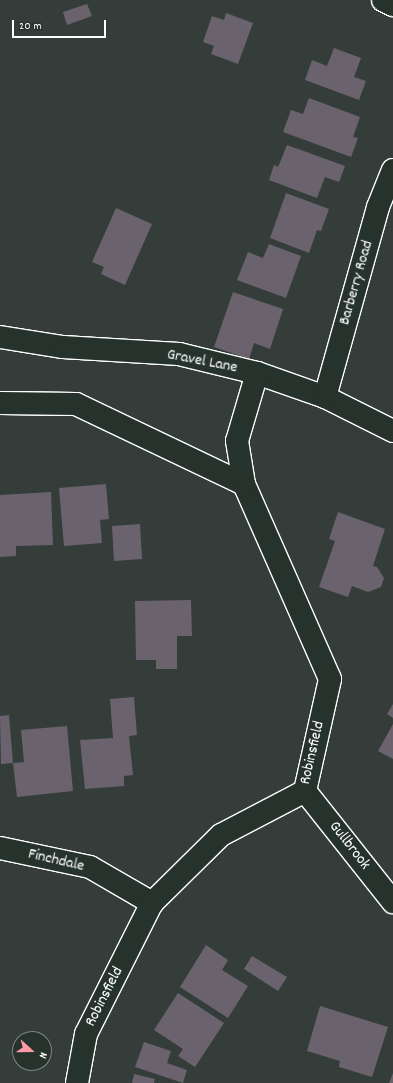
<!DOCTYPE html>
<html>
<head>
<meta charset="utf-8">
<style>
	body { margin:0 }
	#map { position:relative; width:393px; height:1083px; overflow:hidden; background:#343d3a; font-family:Dekko,sans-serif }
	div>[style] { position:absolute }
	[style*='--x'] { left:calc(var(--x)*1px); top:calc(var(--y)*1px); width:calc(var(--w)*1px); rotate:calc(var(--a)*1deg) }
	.building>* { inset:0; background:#6a636d }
	.roads { filter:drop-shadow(1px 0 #fff) drop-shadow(-1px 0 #fff) drop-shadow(0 1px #fff) drop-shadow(0 -1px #fff) }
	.minor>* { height:22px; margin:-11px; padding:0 11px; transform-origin:11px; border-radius:11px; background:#26332d }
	span { translate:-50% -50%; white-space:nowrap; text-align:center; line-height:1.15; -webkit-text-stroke:3px #26332d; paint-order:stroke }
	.street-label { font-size:16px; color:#fff }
	.north { position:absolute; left:12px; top:1031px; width:40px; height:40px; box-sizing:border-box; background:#26332d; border:1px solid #7d8581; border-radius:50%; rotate:111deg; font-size:11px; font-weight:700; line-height:16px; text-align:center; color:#fff }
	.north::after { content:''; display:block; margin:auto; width:14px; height:18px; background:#ff9aa2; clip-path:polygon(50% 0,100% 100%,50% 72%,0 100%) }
	.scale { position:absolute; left:12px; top:20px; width:94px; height:18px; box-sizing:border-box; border:2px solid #fff; border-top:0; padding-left:5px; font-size:12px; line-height:14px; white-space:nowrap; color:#fff; -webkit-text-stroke:3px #26332d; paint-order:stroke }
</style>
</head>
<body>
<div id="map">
	<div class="building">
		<div style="clip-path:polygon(87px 4px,92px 16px,67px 25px,63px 12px)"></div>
		<div style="clip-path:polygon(226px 13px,253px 23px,238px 64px,211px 54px,214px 46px,203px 42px,212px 16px,224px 20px)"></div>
		<div style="clip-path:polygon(334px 48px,361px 58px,354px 77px,366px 81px,359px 100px,305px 80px,312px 60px,327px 66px)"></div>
		<div style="clip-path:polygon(309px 98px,360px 117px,353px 137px,358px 138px,351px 157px,283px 132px,291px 110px,303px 114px)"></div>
		<div style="clip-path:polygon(287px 145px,345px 166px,339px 182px,325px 177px,317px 198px,269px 180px,274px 165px,278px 167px)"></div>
		<div style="clip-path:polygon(286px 193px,329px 209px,321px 231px,317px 230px,309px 253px,270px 238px)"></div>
		<div style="clip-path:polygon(116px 208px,152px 224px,125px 285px,101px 274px,104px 267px,92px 262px)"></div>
		<div style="clip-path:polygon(269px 244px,301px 256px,286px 298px,237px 280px,248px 252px,263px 258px)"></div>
		<div style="clip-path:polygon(233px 292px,283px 309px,270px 349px,254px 343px,249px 359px,214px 347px)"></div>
		<div style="clip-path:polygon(106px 484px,109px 519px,100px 520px,102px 543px,64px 546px,59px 488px)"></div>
		<div style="clip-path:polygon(51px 492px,53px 545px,16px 546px,16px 556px,0 557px,0 495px)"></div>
		<div style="clip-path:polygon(338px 512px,385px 529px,373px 566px,377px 567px,384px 578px,381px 587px,368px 592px,352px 586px,348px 597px,319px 587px,335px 541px,329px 539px)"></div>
		<div style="clip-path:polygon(140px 524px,142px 559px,114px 561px,112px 526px)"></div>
		<div style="clip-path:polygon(191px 600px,192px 636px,177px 636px,177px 669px,156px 669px,156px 660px,136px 660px,135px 601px)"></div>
		<div style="clip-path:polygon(134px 697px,137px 735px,129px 736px,133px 775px,124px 776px,124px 786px,85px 789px,80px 740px,113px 738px,110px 699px)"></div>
		<div style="clip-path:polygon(393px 704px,393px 718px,387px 714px)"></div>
		<div style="clip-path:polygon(9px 715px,13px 763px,24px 762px,21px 730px,67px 726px,73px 791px,17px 797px,13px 763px,1px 764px,0 716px)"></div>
		<div style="clip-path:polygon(393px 724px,393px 759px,378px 751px)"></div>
		<div style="clip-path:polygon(206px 945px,228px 960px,222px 970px,248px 986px,228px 1018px,180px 987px)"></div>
		<div style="clip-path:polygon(252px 956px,287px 977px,278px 991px,244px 969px)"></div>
		<div style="clip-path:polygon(178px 993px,224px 1023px,195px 1067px,178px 1056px,183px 1049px,154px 1030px)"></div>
		<div style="clip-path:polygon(320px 1006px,388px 1027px,372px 1077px,339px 1067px,340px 1061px,307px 1051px)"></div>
		<div style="clip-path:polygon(144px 1042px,171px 1051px,167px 1063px,187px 1070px,183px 1083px,135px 1067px)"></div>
		<div style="clip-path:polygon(393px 1073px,393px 1083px,389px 1083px)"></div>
		<div style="clip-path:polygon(134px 1074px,155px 1079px,154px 1083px,132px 1083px)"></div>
	</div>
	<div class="roads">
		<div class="minor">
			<div style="--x:383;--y:0;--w:11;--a:27"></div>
			<div style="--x:0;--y:337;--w:64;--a:9"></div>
			<div style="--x:63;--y:347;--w:116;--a:3.5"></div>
			<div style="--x:179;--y:354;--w:80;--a:13.7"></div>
			<div style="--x:257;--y:373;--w:72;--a:19.4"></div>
			<div style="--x:325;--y:397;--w:76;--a:26.6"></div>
			<div style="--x:325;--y:397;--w:197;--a:-74.4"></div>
			<div style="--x:378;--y:207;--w:40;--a:-68"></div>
			<div style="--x:0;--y:403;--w:76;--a:0.8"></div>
			<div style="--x:76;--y:404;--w:186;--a:25.5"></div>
			<div style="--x:305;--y:791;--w:142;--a:51.6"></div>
			<div style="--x:0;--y:848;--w:92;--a:11.9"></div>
			<div style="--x:90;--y:867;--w:72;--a:30.1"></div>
			<div style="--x:77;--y:1083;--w:50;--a:-79.6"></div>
			<div style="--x:86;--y:1034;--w:147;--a:-63.3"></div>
			<div style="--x:152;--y:903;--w:97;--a:-44.6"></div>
			<div style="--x:221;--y:835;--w:95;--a:-27.6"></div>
			<div style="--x:305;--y:791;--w:115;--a:-77.4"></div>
			<div style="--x:330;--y:679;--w:213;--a:-113.8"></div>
			<div style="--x:244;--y:484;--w:44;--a:-99.2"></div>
			<div style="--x:237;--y:441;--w:71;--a:-73.6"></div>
		</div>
	</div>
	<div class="street-label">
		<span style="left:357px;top:283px;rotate:-74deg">Barberry Road</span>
		<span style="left:202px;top:362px;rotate:11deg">Gravel Lane</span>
		<span style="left:313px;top:753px;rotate:-77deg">Robinsfield</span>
		<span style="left:349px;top:846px;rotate:52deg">Gullbrook</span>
		<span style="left:56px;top:861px;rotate:13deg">Finchdale</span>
		<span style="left:105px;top:997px;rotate:-63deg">Robinsfield</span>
	</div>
	<div class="north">N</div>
	<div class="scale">20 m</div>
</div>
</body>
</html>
